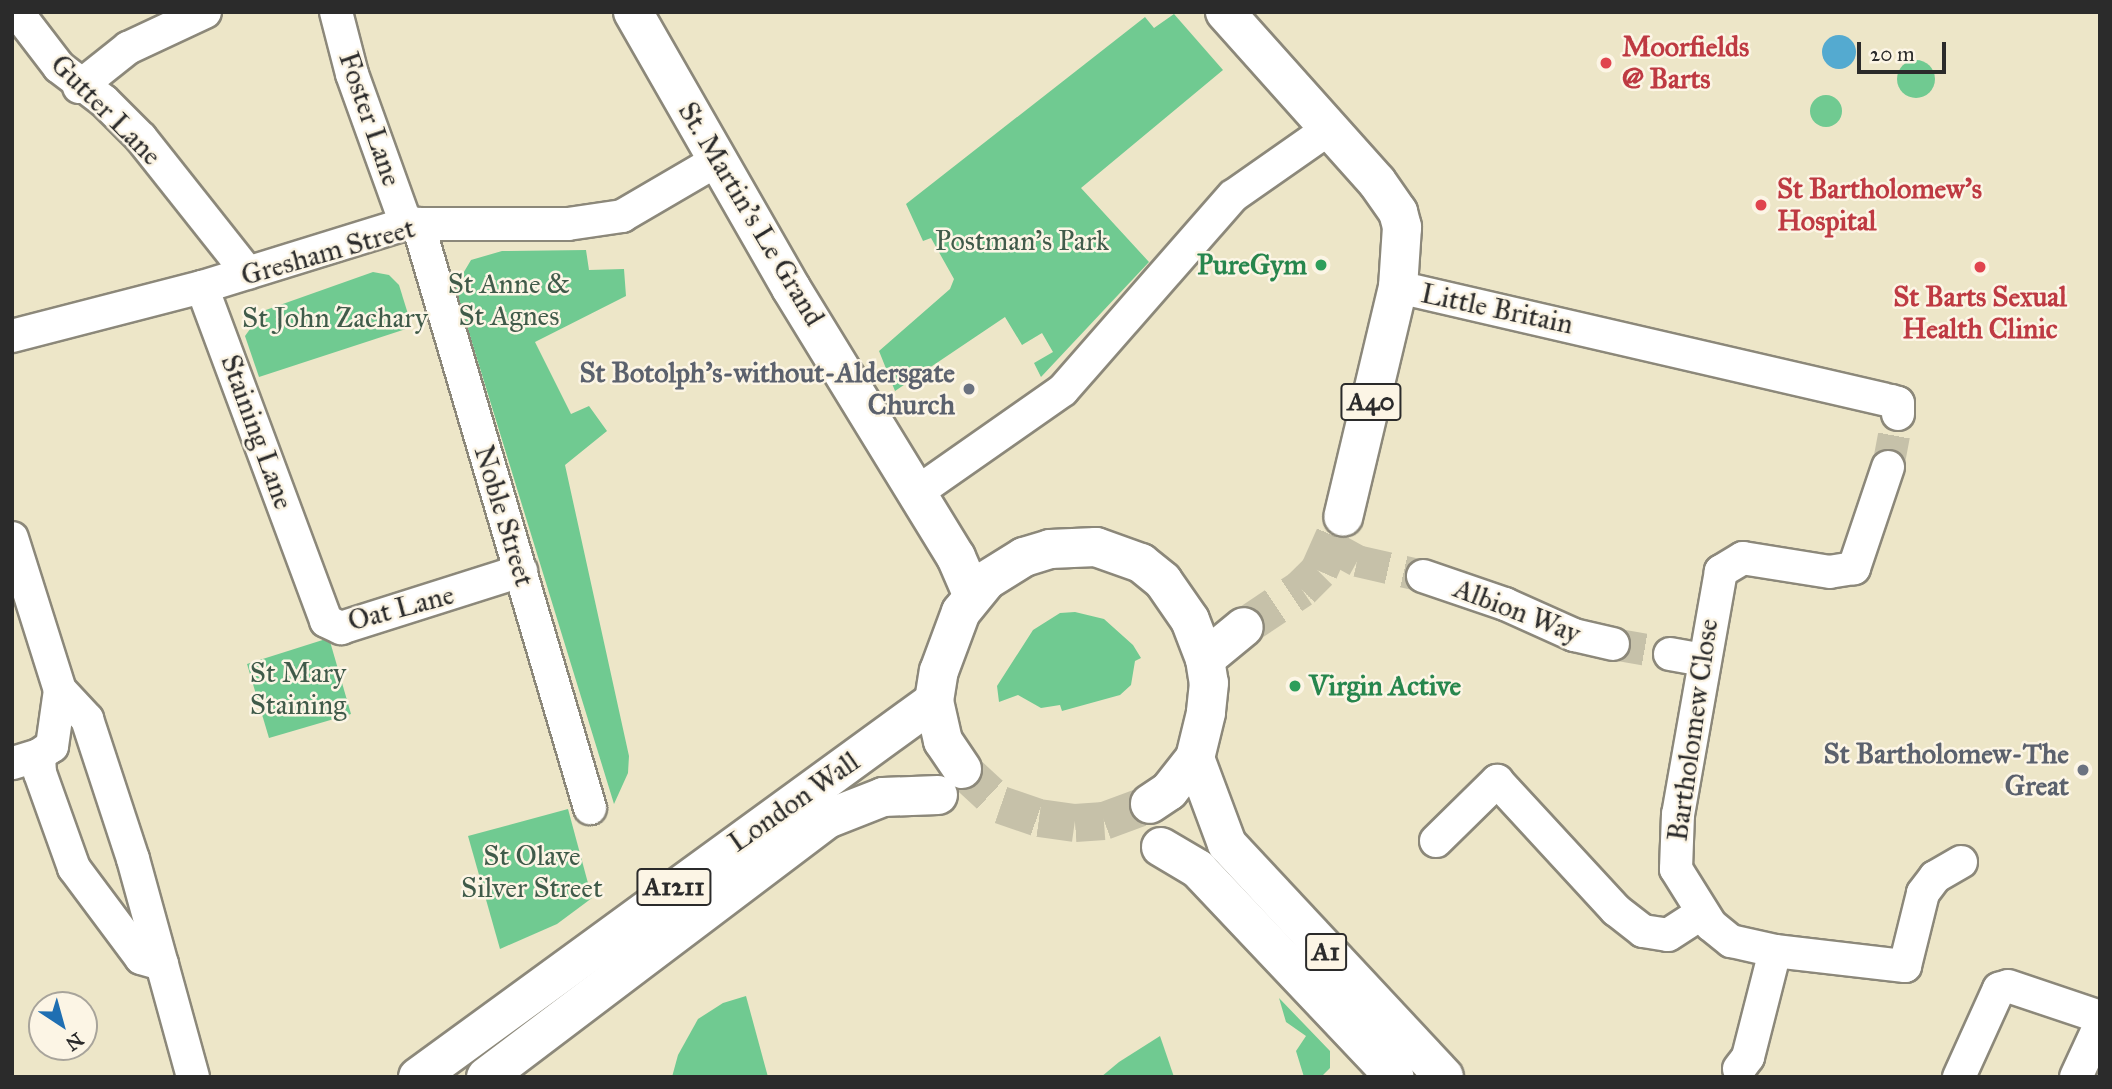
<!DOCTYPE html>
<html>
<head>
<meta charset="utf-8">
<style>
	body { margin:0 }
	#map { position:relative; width:2112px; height:1089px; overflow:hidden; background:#ede6c8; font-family:"IM FELL Great Primer",serif }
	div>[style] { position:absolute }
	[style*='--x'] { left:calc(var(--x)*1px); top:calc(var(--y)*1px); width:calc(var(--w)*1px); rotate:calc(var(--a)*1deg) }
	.green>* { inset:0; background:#70ca91 }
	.round { border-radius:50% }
	.water>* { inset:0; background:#54aad0 }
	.minor-tunnel>* { height:32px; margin-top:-16px; transform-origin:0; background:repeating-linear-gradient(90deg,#c6c1a9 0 32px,transparent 0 48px) }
	.major-tunnel>* { height:38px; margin-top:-19px; transform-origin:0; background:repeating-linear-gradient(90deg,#c6c1a9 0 38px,transparent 0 57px) }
	.roads { filter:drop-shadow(2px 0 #8c887a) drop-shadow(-2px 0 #8c887a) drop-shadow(0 2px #8c887a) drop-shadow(0 -2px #8c887a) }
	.minor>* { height:32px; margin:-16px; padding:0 16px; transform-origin:16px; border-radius:16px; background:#fff }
	.major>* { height:38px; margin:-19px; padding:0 19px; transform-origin:19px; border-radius:19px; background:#fff }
	.dots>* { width:19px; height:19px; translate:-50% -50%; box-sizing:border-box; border:4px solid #fcf5e5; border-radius:50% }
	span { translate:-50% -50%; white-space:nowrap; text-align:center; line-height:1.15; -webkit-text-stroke:5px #fcf5e5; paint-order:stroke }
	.shield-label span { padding:2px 5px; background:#fcf5e5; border:2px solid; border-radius:5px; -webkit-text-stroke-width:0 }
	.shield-label { font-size:26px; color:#2b2b2b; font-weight:700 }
	.health-label { font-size:28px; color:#be3a42; font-weight:700 }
	.left { translate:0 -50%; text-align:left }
	.street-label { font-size:28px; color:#2b2b2b }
	.park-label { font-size:28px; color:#405b4a }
	.leisure-label { font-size:28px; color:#27864d; font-weight:700 }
	.right { translate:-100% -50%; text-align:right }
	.worship-label { font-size:28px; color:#5b616d; font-weight:700 }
	.frame { position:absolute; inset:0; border:14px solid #2b2b2b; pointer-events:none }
	.north { position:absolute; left:28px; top:991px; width:70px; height:70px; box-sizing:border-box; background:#fcf5e5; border:2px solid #a8a49b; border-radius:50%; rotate:144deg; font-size:19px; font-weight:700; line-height:28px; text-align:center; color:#2b2b2b }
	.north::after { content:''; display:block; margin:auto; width:24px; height:32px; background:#1f6fb2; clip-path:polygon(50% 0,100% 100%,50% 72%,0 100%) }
	.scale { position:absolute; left:1857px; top:42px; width:89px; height:32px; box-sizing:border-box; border:4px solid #2b2b2b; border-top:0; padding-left:9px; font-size:21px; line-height:24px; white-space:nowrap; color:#2b2b2b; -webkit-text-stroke:5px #fcf5e5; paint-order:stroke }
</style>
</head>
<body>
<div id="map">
	<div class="green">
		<div style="clip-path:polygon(1174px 14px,1223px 70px,1081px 188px,1149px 262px,1041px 377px,1034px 363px,1053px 352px,1042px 333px,1022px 345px,1005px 317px,895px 391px,879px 351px,950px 289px,954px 279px,931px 238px,923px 241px,906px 204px,1145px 17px,1154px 28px)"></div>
		<div class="round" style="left:1897px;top:60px;width:38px;height:38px"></div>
		<div class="round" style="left:1810px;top:95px;width:32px;height:32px"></div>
		<div style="clip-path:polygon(586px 250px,589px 270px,624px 269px,626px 296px,535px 342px,571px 414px,589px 406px,607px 431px,565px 465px,629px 756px,628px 773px,614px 804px,455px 287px,471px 260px,502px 251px)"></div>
		<div style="clip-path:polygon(373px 272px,389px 275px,399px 285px,412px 327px,259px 377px,245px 336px,263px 311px)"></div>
		<div style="clip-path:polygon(1075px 612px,1104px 619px,1133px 645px,1141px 658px,1135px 661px,1131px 685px,1120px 695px,1062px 711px,1060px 705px,1041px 708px,1018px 695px,999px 702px,997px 686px,1033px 630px,1060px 613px)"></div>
		<div style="clip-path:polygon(329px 638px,351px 714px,269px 738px,247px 664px)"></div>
		<div style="clip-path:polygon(568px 809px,592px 898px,557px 924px,500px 949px,468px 836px)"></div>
		<div style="clip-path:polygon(746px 996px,768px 1077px,672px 1077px,678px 1055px,698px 1019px,723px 1003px)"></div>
		<div style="clip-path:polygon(1279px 998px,1330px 1051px,1330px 1068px,1321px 1077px,1304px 1077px,1296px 1051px,1306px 1036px,1286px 1022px)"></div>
		<div style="clip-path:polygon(1160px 1036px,1174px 1077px,1101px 1077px,1119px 1062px)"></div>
	</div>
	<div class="water">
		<div class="round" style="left:1822px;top:35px;width:34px;height:34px"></div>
	</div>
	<div class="minor-tunnel">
		<div style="--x:1888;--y:467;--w:54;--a:-79.3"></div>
		<div style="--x:1332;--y:547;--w:29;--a:29"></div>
		<div style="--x:1357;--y:561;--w:68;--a:12.8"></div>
		<div style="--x:1613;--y:644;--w:58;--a:10"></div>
	</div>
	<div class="major-tunnel">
		<div style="--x:1244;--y:627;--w:69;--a:-33.7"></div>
		<div style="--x:1301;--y:589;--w:25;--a:-45"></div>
		<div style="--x:1319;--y:571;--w:59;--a:-66"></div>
		<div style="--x:962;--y:769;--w:53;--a:42.7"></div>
		<div style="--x:1001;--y:805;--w:40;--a:18.9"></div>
		<div style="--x:1039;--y:818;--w:36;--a:8"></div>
		<div style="--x:1075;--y:823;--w:29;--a:-4"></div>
		<div style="--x:1104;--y:821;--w:49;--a:-20.3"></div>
	</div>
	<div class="roads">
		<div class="minor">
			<div style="--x:17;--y:12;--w:69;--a:52.6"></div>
			<div style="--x:59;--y:67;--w:56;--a:37.1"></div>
			<div style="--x:104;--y:101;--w:52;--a:45"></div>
			<div style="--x:141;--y:138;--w:172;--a:51.6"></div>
			<div style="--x:336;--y:12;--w:64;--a:75.5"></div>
			<div style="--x:352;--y:74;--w:159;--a:70.2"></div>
			<div style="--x:79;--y:87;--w:63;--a:-38.5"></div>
			<div style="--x:128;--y:48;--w:85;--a:-25.1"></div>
			<div style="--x:418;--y:224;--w:609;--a:73.59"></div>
			<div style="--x:202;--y:287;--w:356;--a:69.6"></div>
			<div style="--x:326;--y:621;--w:17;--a:25"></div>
			<div style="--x:341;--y:628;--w:189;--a:-17.6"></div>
			<div style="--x:1398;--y:287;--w:506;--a:13.02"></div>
			<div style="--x:1891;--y:401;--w:7;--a:16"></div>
			<div style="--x:1898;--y:403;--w:11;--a:90"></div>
			<div style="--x:12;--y:336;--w:196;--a:-14.5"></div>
			<div style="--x:202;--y:287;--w:214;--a:-17.2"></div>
			<div style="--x:406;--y:224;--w:162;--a:0"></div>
			<div style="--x:568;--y:224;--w:55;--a:-8.4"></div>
			<div style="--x:622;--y:216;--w:111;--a:-30.3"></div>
			<div style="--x:1888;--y:467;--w:107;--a:108.6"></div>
			<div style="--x:1854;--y:568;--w:24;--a:171"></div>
			<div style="--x:1830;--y:572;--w:88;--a:-170.9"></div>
			<div style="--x:1743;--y:558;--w:26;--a:149"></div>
			<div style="--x:1721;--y:571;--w:247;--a:100"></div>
			<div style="--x:1678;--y:814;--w:55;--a:92.1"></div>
			<div style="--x:1676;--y:869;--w:66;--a:58"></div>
			<div style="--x:1711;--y:925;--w:26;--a:39"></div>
			<div style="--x:1731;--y:941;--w:45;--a:12.8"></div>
			<div style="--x:1775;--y:951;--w:131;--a:6.6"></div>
			<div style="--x:1905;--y:966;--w:75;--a:-76.1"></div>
			<div style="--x:1923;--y:893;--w:20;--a:-53"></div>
			<div style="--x:1935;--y:877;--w:30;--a:-30"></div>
			<div style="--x:916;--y:493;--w:179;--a:-35"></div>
			<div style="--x:1063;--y:390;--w:258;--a:-48.8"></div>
			<div style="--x:1233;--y:196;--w:118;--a:-35"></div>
			<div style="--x:12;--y:538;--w:159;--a:72.5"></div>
			<div style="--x:60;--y:690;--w:57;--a:98.1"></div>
			<div style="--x:52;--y:746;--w:16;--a:145"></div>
			<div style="--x:39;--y:755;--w:28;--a:163"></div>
			<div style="--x:1423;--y:576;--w:87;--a:18.9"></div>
			<div style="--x:1505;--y:604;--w:76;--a:24.2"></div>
			<div style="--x:1574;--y:635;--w:40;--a:13"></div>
			<div style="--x:1670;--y:654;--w:34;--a:10"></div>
			<div style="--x:60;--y:690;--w:40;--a:47"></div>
			<div style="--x:87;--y:719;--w:147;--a:71.8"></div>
			<div style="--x:133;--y:859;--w:226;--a:74.6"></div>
			<div style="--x:39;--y:755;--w:18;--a:87"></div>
			<div style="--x:40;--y:773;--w:101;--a:70.3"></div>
			<div style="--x:74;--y:868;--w:112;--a:53.3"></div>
			<div style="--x:141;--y:958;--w:22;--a:16"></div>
			<div style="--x:1436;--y:841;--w:86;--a:-44.5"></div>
			<div style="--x:1497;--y:781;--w:176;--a:47.3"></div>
			<div style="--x:1616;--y:910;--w:34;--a:38"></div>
			<div style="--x:1643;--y:931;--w:25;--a:9"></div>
			<div style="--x:1668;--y:935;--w:40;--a:-32.9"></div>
			<div style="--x:1739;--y:1069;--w:15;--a:-53"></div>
			<div style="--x:1748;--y:1057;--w:109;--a:-75.7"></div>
			<div style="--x:1959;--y:1077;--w:97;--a:-65.6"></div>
			<div style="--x:1999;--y:989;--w:9;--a:-18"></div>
			<div style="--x:2008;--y:986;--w:97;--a:18.6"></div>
			<div style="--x:2076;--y:1077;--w:57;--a:-65.2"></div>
		</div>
		<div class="major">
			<div style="--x:633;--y:12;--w:318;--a:60.2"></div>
			<div style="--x:791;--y:288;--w:316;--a:58.5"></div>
			<div style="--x:956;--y:557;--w:40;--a:66.6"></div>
			<div style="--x:1225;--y:12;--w:228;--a:48.2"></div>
			<div style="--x:1377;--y:182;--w:37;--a:55"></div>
			<div style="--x:1398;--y:212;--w:16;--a:75"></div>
			<div style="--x:1402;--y:227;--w:60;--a:93.8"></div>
			<div style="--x:1398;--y:287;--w:236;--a:103.4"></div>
			<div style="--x:1205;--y:659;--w:50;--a:-39.4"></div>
			<div style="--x:1195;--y:758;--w:92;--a:69.6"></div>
			<div style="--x:1227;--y:844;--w:318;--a:47"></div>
			<div style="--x:962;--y:769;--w:34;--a:-124"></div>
			<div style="--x:943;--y:741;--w:41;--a:-102.7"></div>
			<div style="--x:934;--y:701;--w:30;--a:-81"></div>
			<div style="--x:939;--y:671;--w:63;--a:-69.6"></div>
			<div style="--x:961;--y:612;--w:41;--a:-50.9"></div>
			<div style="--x:987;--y:580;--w:44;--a:-31.9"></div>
			<div style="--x:1024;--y:557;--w:27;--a:-17"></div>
			<div style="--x:1050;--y:549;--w:46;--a:-2.5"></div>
			<div style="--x:1096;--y:547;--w:48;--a:19.6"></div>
			<div style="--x:1141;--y:563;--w:28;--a:39"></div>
			<div style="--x:1163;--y:581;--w:47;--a:55.3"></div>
			<div style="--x:1190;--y:620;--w:42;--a:69"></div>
			<div style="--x:1205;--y:659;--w:24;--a:81"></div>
			<div style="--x:1209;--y:683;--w:30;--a:96"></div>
			<div style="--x:1206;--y:713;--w:46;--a:103.7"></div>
			<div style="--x:1195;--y:758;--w:42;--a:128.2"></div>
			<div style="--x:1169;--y:791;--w:23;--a:146"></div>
			<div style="--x:1161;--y:847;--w:43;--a:30.7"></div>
			<div style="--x:1198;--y:869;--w:286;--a:46.6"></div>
			<div style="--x:418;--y:1077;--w:638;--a:-36.08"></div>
			<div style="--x:486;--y:1077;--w:428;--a:-37.1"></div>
			<div style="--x:827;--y:819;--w:60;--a:-21.4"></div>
			<div style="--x:883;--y:797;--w:55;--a:-2.1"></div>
		</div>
	</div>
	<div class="dots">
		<div style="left:1606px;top:63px;background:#e0444e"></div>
		<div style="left:1761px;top:205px;background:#e0444e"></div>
		<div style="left:1321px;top:265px;background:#2e9e5b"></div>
		<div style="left:1980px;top:267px;background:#e0444e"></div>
		<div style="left:969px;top:389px;background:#6b7280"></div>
		<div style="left:1295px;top:686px;background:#2e9e5b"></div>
		<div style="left:2083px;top:770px;background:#6b7280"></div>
	</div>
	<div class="shield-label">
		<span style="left:1371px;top:402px">A40</span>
		<span style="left:674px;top:887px">A1211</span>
		<span style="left:1326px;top:952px">A1</span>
	</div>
	<div class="health-label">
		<span class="left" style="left:1622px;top:63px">Moorfields<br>@ Barts</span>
		<span class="left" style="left:1777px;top:205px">St Bartholomew's<br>Hospital</span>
		<span style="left:1980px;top:313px">St Barts Sexual<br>Health Clinic</span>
	</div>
	<div class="street-label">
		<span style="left:106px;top:110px;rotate:45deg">Gutter Lane</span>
		<span style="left:370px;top:119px;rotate:71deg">Foster Lane</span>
		<span style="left:751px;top:214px;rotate:59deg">St. Martin's Le Grand</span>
		<span style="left:328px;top:252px;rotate:-16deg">Gresham Street</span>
		<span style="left:1497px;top:309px;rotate:12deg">Little Britain</span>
		<span style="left:257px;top:432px;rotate:70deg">Staining Lane</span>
		<span style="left:504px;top:516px;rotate:73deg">Noble Street</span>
		<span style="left:401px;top:608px;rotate:-15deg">Oat Lane</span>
		<span style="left:1517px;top:611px;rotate:21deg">Albion Way</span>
		<span style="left:1693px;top:730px;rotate:-82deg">Bartholomew Close</span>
		<span style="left:794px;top:802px;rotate:-35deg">London Wall</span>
	</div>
	<div class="park-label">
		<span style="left:1022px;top:241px">Postman's Park</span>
		<span style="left:509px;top:300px">St Anne &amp;<br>St Agnes</span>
		<span style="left:335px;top:318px">St John Zachary</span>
		<span style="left:298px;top:689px">St Mary<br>Staining</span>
		<span style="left:532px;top:872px">St Olave<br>Silver Street</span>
	</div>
	<div class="leisure-label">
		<span class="right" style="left:1307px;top:265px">PureGym</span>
		<span class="left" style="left:1309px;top:686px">Virgin Active</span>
	</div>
	<div class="worship-label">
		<span class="right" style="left:955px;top:389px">St Botolph's-without-Aldersgate<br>Church</span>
		<span class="right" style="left:2069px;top:770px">St Bartholomew-The<br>Great</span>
	</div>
	<div class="frame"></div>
	<div class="north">N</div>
	<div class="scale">20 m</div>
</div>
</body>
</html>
